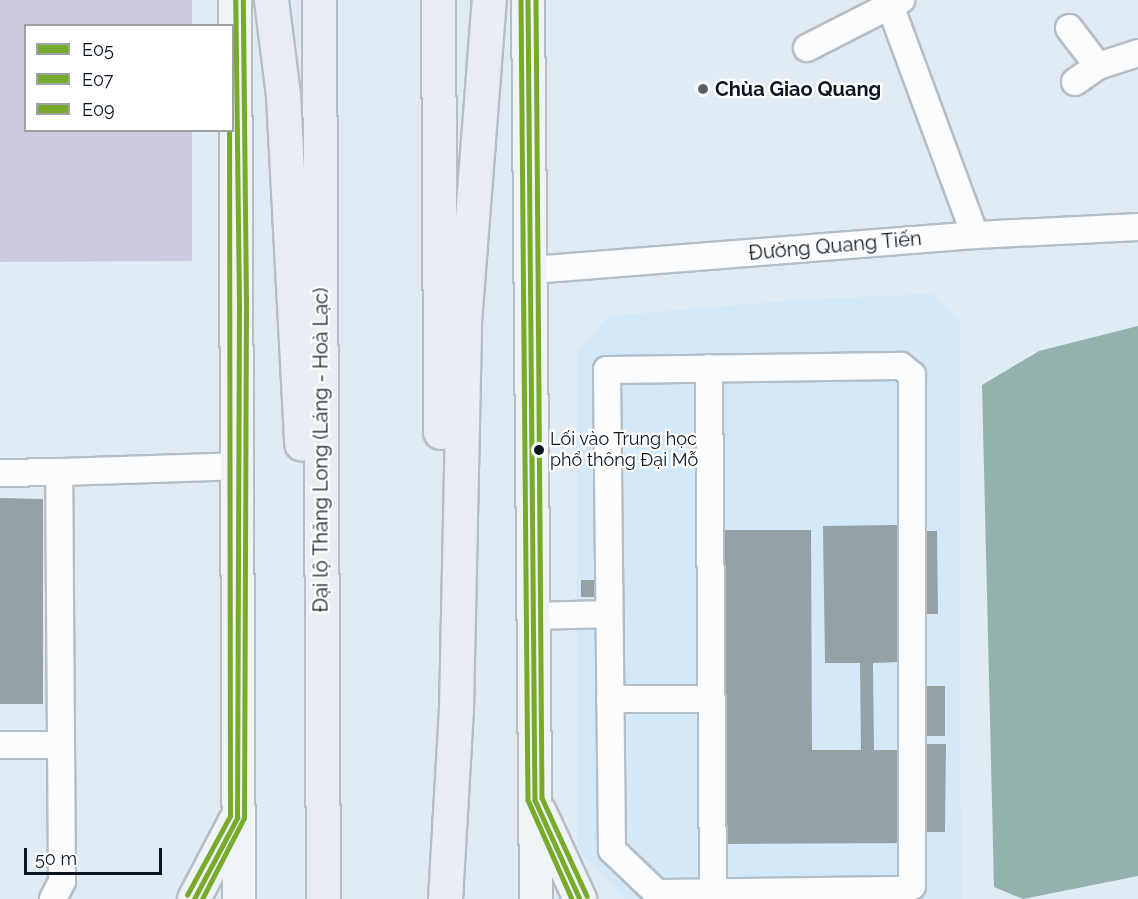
<!DOCTYPE html>
<html>
<head>
<meta charset="utf-8">
<style>
	body { margin:0 }
	#map { position:relative; width:1138px; height:899px; overflow:hidden; background:#e1ebf3; font-family:Raleway,sans-serif }
	div>[style] { position:absolute }
	[style*='--x'] { left:calc(var(--x)*1px); top:calc(var(--y)*1px); width:calc(var(--w)*1px); rotate:calc(var(--a)*1deg) }
	.built>* { inset:0; background:#d3e8f9 }
	.green>* { inset:0; background:#cecade }
	.water>* { inset:0; background:#94b2ad }
	.building>* { inset:0; background:#95a1a5 }
	.roads { filter:drop-shadow(2px 0 #b4bec7) drop-shadow(-2px 0 #b4bec7) drop-shadow(0 2px #b4bec7) drop-shadow(0 -2px #b4bec7) }
	.minor>* { height:26px; margin:-13px; padding:0 13px; transform-origin:13px; border-radius:13px; background:#fafcfd }
	.major>* { height:32px; margin:-16px; padding:0 16px; transform-origin:16px; border-radius:16px; background:#f1f4f7 }
	.highway>* { height:33px; margin:-16.5px; padding:0 16.5px; transform-origin:16.5px; border-radius:16.5px; background:#eaeef4 }
	.bus-1>* { height:4.5px; margin:-2.25px; padding:0 2.25px; transform-origin:2.25px; border-radius:2.25px; background:#78ab2c }
	.bus-2>* { height:4.5px; margin:-2.25px; padding:0 2.25px; transform-origin:2.25px; border-radius:2.25px; background:#78ab2c }
	.bus-3>* { height:4.5px; margin:-2.25px; padding:0 2.25px; transform-origin:2.25px; border-radius:2.25px; background:#78ab2c }
	.dots>* { width:16px; height:16px; translate:-50% -50%; box-sizing:border-box; border:3px solid #fff; border-radius:50% }
	span { translate:-50% -50%; white-space:nowrap; text-align:center; line-height:1.15; -webkit-text-stroke:4.5px #fff; paint-order:stroke }
	.bus-label { font-size:18px; color:#0b161f }
	.left { translate:0 -50%; text-align:left }
	.poi-label { font-size:20px; color:#0b161f; font-weight:700 }
	.street-label { font-size:20px; color:#0b161f }
	.legend { position:absolute; left:24px; top:24px; width:210px; height:108px; box-sizing:border-box; background:#fff; border:2px solid #9da2a5; margin:0; padding:8px 10px; list-style:none; font-size:18px; color:#0b161f }
	.legend li { display:flex; align-items:center; gap:12px; height:30px }
	.legend b { width:30px; border:2px solid #9da2a5 }
	.scale { position:absolute; left:24px; top:848px; width:138px; height:27px; box-sizing:border-box; border:3px solid #0b161f; border-top:0; padding-left:8px; font-size:18px; line-height:21px; white-space:nowrap; color:#0b161f; -webkit-text-stroke:4px #fff; paint-order:stroke }
</style>
</head>
<body>
<div id="map">
	<div class="built">
		<div style="clip-path:polygon(932px 294px,960px 321px,961px 899px,625px 899px,577px 849px,577px 352px,609px 316px,796px 300px)"></div>
	</div>
	<div class="green">
		<div style="clip-path:polygon(0 0,192px 0,192px 25px,26px 26px,26px 130px,192px 131px,192px 261px,0 262px)"></div>
	</div>
	<div class="water">
		<div style="clip-path:polygon(1138px 326px,1138px 876px,1023px 899px,994px 887px,982px 385px,1039px 351px)"></div>
	</div>
	<div class="building">
		<div style="clip-path:polygon(0 498px,43px 499px,43px 704px,0 704px)"></div>
		<div style="clip-path:polygon(897px 525px,899px 662px,873px 663px,874px 750px,907px 750px,908px 843px,721px 844px,719px 530px,811px 530px,812px 750px,861px 750px,860px 663px,825px 663px,823px 526px)"></div>
		<div style="clip-path:polygon(923px 531px,937px 531px,938px 614px,924px 614px)"></div>
		<div style="clip-path:polygon(581px 580px,597px 580px,597px 597px,581px 597px)"></div>
		<div style="clip-path:polygon(924px 686px,945px 686px,945px 736px,924px 736px)"></div>
		<div style="clip-path:polygon(924px 744px,946px 744px,945px 832px,924px 832px)"></div>
	</div>
	<div class="roads">
		<div class="minor">
			<div style="--x:891;--y:8;--w:242;--a:69.7"></div>
			<div style="--x:1069;--y:28;--w:48;--a:52.7"></div>
			<div style="--x:1098;--y:66;--w:42;--a:-18"></div>
			<div style="--x:807;--y:48;--w:106;--a:-27.1"></div>
			<div style="--x:1075;--y:82;--w:28;--a:-35"></div>
			<div style="--x:532;--y:270;--w:444;--a:-4.5"></div>
			<div style="--x:975;--y:235;--w:163;--a:-2.8"></div>
			<div style="--x:901;--y:366;--w:14;--a:39"></div>
			<div style="--x:912;--y:375;--w:511;--a:90"></div>
			<div style="--x:912;--y:886;--w:9;--a:153"></div>
			<div style="--x:904;--y:890;--w:247;--a:179.3"></div>
			<div style="--x:657;--y:893;--w:62;--a:-136.3"></div>
			<div style="--x:612;--y:850;--w:480;--a:-90.6"></div>
			<div style="--x:607;--y:370;--w:294;--a:-0.8"></div>
			<div style="--x:709;--y:368;--w:525;--a:89.56"></div>
			<div style="--x:0;--y:473;--w:59;--a:-1"></div>
			<div style="--x:534;--y:616;--w:75;--a:-1.5"></div>
			<div style="--x:610;--y:699;--w:102;--a:0"></div>
			<div style="--x:0;--y:745;--w:61;--a:0"></div>
			<div style="--x:53;--y:899;--w:20;--a:-63"></div>
			<div style="--x:62;--y:881;--w:409;--a:-90.4"></div>
			<div style="--x:59;--y:472;--w:179;--a:-1.9"></div>
		</div>
		<div class="major">
			<div style="--x:235;--y:0;--w:899;--a:89.75"></div>
			<div style="--x:528;--y:0;--w:899;--a:89.49"></div>
			<div style="--x:540;--y:812;--w:96;--a:65.3"></div>
			<div style="--x:194;--y:899;--w:88;--a:-62.3"></div>
		</div>
		<div class="highway">
			<div style="--x:271;--y:0;--w:96;--a:82.8"></div>
			<div style="--x:283;--y:95;--w:349;--a:87"></div>
			<div style="--x:319;--y:0;--w:899;--a:89.75"></div>
			<div style="--x:438;--y:0;--w:432;--a:89.7"></div>
			<div style="--x:445;--y:899;--w:190;--a:-86.7"></div>
			<div style="--x:456;--y:709;--w:387;--a:-88.8"></div>
			<div style="--x:464;--y:322;--w:323;--a:-85.6"></div>
		</div>
	</div>
	<div class="bus-1">
		<div style="--x:528;--y:0;--w:800;--a:89.5"></div>
		<div style="--x:535;--y:800;--w:109;--a:65.6"></div>
		<div style="--x:194;--y:899;--w:92;--a:-62"></div>
		<div style="--x:237;--y:818;--w:512;--a:-89.78"></div>
		<div style="--x:239;--y:306;--w:306;--a:-90.7"></div>
	</div>
	<div class="bus-2">
		<div style="--x:521;--y:0;--w:800;--a:89.5"></div>
		<div style="--x:528;--y:800;--w:108;--a:66"></div>
		<div style="--x:202;--y:899;--w:91;--a:-62.6"></div>
		<div style="--x:244;--y:818;--w:512;--a:-89.78"></div>
		<div style="--x:246;--y:306;--w:306;--a:-90.6"></div>
	</div>
	<div class="bus-3">
		<div style="--x:536;--y:0;--w:798;--a:89.57"></div>
		<div style="--x:542;--y:798;--w:108;--a:65.3"></div>
		<div style="--x:187;--y:895;--w:90;--a:-61.4"></div>
		<div style="--x:230;--y:816;--w:686;--a:-90.08"></div>
	</div>
	<div class="dots">
		<div style="left:703px;top:89px;background:#566169"></div>
		<div style="left:539px;top:450px;background:#0b161f"></div>
	</div>
	<div class="bus-label">
		<span class="left" style="left:550px;top:450px">Lối vào Trung học<br>phổ thông Đại Mỗ</span>
	</div>
	<div class="poi-label">
		<span class="left" style="left:715px;top:89px">Chùa Giao Quang</span>
	</div>
	<div class="street-label">
		<span style="left:835px;top:246px;rotate:-5deg">Đường Quang Tiến</span>
		<span style="left:321px;top:450px;rotate:-90deg">Đại lộ Thăng Long (Láng - Hoà Lạc)</span>
	</div>
	<ul class="legend">
	<li><b style="height:8px;background:#78ab2c"></b>E05</li>
	<li><b style="height:8px;background:#78ab2c"></b>E07</li>
	<li><b style="height:8px;background:#78ab2c"></b>E09</li>
	</ul>
	<div class="scale">50 m</div>
</div>
</body>
</html>
